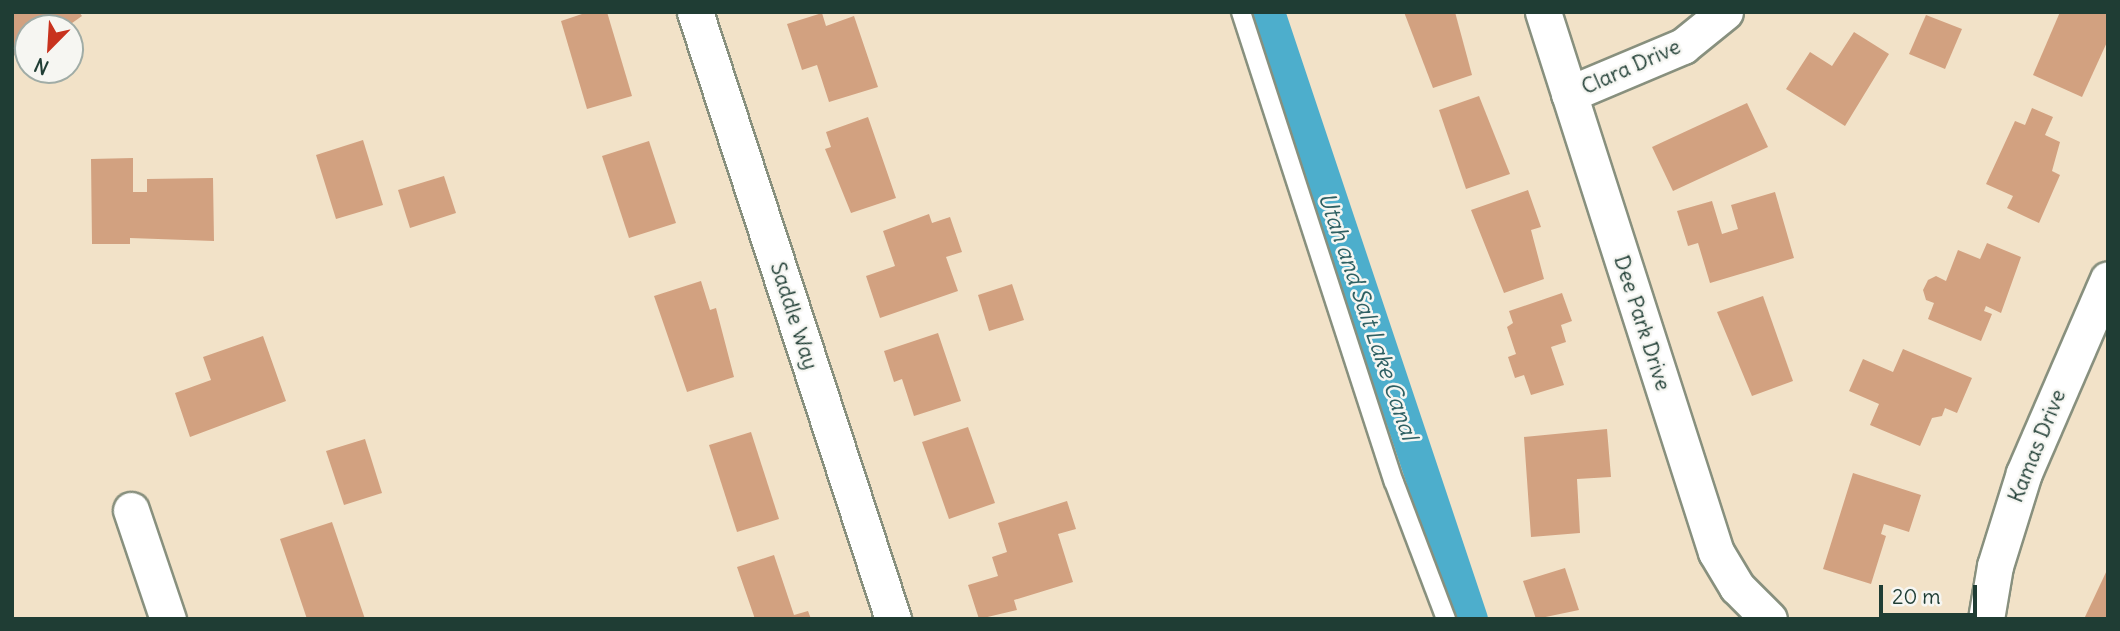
<!DOCTYPE html>
<html>
<head>
<meta charset="utf-8">
<style>
	body { margin:0 }
	#map { position:relative; width:2120px; height:631px; overflow:hidden; background:#f2e2c8; font-family:Delius,sans-serif }
	div>[style] { position:absolute }
	[style*='--x'] { left:calc(var(--x)*1px); top:calc(var(--y)*1px); width:calc(var(--w)*1px); rotate:calc(var(--a)*1deg) }
	.canal>* { height:35px; margin:-17.5px; padding:0 17.5px; transform-origin:17.5px; border-radius:17.5px; background:#4daecc }
	.building>* { inset:0; background:#d2a180 }
	.roads { filter:drop-shadow(2px 0 #88907e) drop-shadow(-2px 0 #88907e) drop-shadow(0 2px #88907e) drop-shadow(0 -2px #88907e) }
	.service>* { height:18px; margin:-9px; padding:0 9px; transform-origin:9px; border-radius:9px; background:#fff }
	.minor>* { height:35px; margin:-17.5px; padding:0 17.5px; transform-origin:17.5px; border-radius:17.5px; background:#fff }
	span { translate:-50% -50%; white-space:nowrap; text-align:center; line-height:1.15; -webkit-text-stroke:5px #f6f6f2; paint-order:stroke }
	.street-label { font-size:21px; color:#1f3d34 }
	.water-label { font-size:23px; color:#2d5f62; font-style:italic }
	.frame { position:absolute; inset:0; border:14px solid #1f3d34; pointer-events:none }
	.north { position:absolute; left:14px; top:14px; width:70px; height:70px; box-sizing:border-box; background:#f6f6f2; border:2px solid #a0aca6; border-radius:50%; rotate:204deg; font-size:19px; font-weight:700; line-height:28px; text-align:center; color:#1f3d34 }
	.north::after { content:''; display:block; margin:auto; width:24px; height:32px; background:#c8321e; clip-path:polygon(50% 0,100% 100%,50% 72%,0 100%) }
	.scale { position:absolute; left:1879px; top:585px; width:98px; height:32px; box-sizing:border-box; border:4px solid #1f3d34; border-top:0; padding-left:9px; font-size:21px; line-height:24px; white-space:nowrap; color:#1f3d34; -webkit-text-stroke:5px #f6f6f2; paint-order:stroke }
</style>
</head>
<body>
<div id="map">
	<div class="canal">
		<div style="--x:1267;--y:12;--w:640;--a:71.51"></div>
	</div>
	<div class="building">
		<div style="clip-path:polygon(12px 12px,79px 12px,82px 16px,65px 28px,28px 28px,28px 58px,22px 50px,12px 57px)"></div>
		<div style="clip-path:polygon(588px 12px,607px 12px,632px 96px,587px 109px,561px 21px)"></div>
		<div style="clip-path:polygon(1404px 12px,1455px 12px,1472px 75px,1433px 88px)"></div>
		<div style="clip-path:polygon(2060px 12px,2108px 12px,2108px 40px,2082px 97px,2033px 75px)"></div>
		<div style="clip-path:polygon(822px 13px,826px 26px,854px 16px,878px 87px,829px 102px,817px 65px,802px 70px,787px 24px)"></div>
		<div style="clip-path:polygon(1926px 15px,1962px 29px,1945px 69px,1909px 54px)"></div>
		<div style="clip-path:polygon(1854px 32px,1889px 54px,1845px 126px,1786px 89px,1810px 52px,1832px 66px)"></div>
		<div style="clip-path:polygon(1479px 96px,1510px 174px,1466px 189px,1439px 110px)"></div>
		<div style="clip-path:polygon(1747px 103px,1768px 147px,1673px 191px,1652px 147px)"></div>
		<div style="clip-path:polygon(2032px 108px,2053px 117px,2045px 135px,2060px 142px,2052px 171px,2060px 175px,2039px 223px,2007px 208px,2013px 196px,1986px 184px,2015px 121px,2025px 125px)"></div>
		<div style="clip-path:polygon(868px 117px,896px 198px,851px 213px,825px 149px,831px 147px,826px 132px)"></div>
		<div style="clip-path:polygon(363px 140px,383px 205px,336px 219px,316px 155px)"></div>
		<div style="clip-path:polygon(649px 141px,676px 223px,629px 238px,602px 156px)"></div>
		<div style="clip-path:polygon(133px 158px,133px 192px,147px 192px,147px 179px,213px 178px,214px 241px,130px 238px,130px 244px,92px 244px,91px 159px)"></div>
		<div style="clip-path:polygon(444px 176px,456px 213px,410px 228px,398px 190px)"></div>
		<div style="clip-path:polygon(1528px 190px,1541px 227px,1531px 230px,1544px 279px,1504px 293px,1471px 210px)"></div>
		<div style="clip-path:polygon(1775px 192px,1794px 258px,1710px 283px,1698px 243px,1688px 246px,1677px 211px,1712px 201px,1722px 234px,1738px 229px,1731px 205px)"></div>
		<div style="clip-path:polygon(929px 214px,932px 223px,950px 217px,962px 252px,946px 257px,958px 291px,880px 318px,866px 276px,895px 266px,883px 231px)"></div>
		<div style="clip-path:polygon(1987px 243px,2021px 257px,2001px 313px,1986px 306px,1984px 311px,1992px 314px,1981px 341px,1928px 319px,1934px 303px,1926px 300px,1923px 290px,1928px 280px,1936px 276px,1946px 281px,1958px 250px,1980px 259px)"></div>
		<div style="clip-path:polygon(701px 281px,710px 310px,716px 308px,734px 377px,687px 392px,654px 296px)"></div>
		<div style="clip-path:polygon(1012px 284px,1024px 320px,989px 331px,978px 295px)"></div>
		<div style="clip-path:polygon(1562px 293px,1572px 321px,1561px 325px,1566px 342px,1551px 347px,1564px 385px,1531px 395px,1524px 375px,1515px 378px,1508px 357px,1516px 354px,1507px 327px,1513px 323px,1509px 311px)"></div>
		<div style="clip-path:polygon(1763px 296px,1793px 381px,1752px 396px,1717px 312px)"></div>
		<div style="clip-path:polygon(938px 333px,961px 401px,914px 416px,902px 379px,894px 382px,884px 351px)"></div>
		<div style="clip-path:polygon(263px 336px,286px 401px,190px 437px,175px 393px,211px 380px,203px 357px)"></div>
		<div style="clip-path:polygon(1903px 349px,1972px 378px,1957px 413px,1945px 408px,1942px 416px,1932px 418px,1920px 446px,1870px 425px,1879px 404px,1849px 391px,1863px 359px,1893px 372px)"></div>
		<div style="clip-path:polygon(968px 427px,995px 503px,949px 519px,922px 442px)"></div>
		<div style="clip-path:polygon(1607px 429px,1611px 477px,1577px 479px,1580px 533px,1531px 537px,1524px 437px)"></div>
		<div style="clip-path:polygon(751px 432px,779px 519px,737px 532px,709px 445px)"></div>
		<div style="clip-path:polygon(365px 439px,382px 493px,344px 505px,326px 451px)"></div>
		<div style="clip-path:polygon(1853px 473px,1921px 495px,1909px 532px,1884px 524px,1881px 534px,1886px 536px,1871px 584px,1823px 569px)"></div>
		<div style="clip-path:polygon(1067px 501px,1076px 529px,1058px 534px,1073px 582px,1014px 600px,1017px 610px,979px 619px,968px 585px,998px 576px,992px 557px,1007px 552px,998px 523px)"></div>
		<div style="clip-path:polygon(332px 522px,365px 619px,307px 619px,280px 539px)"></div>
		<div style="clip-path:polygon(774px 555px,794px 615px,808px 611px,811px 619px,755px 619px,737px 567px)"></div>
		<div style="clip-path:polygon(1565px 568px,1579px 610px,1536px 619px,1523px 581px)"></div>
		<div style="clip-path:polygon(2108px 568px,2108px 619px,2084px 619px)"></div>
	</div>
	<div class="roads">
		<div class="service">
			<div style="--x:1241;--y:12;--w:494;--a:72"></div>
			<div style="--x:1394;--y:482;--w:147;--a:69.2"></div>
		</div>
		<div class="minor">
			<div style="--x:695;--y:12;--w:638;--a:71.93"></div>
			<div style="--x:1543;--y:12;--w:567;--a:72.24"></div>
			<div style="--x:1716;--y:552;--w:41;--a:59"></div>
			<div style="--x:1737;--y:587;--w:45;--a:45"></div>
			<div style="--x:1569;--y:94;--w:124;--a:-22.8"></div>
			<div style="--x:1683;--y:46;--w:54;--a:-39"></div>
			<div style="--x:131;--y:510;--w:115;--a:71.3"></div>
			<div style="--x:1986;--y:619;--w:54;--a:-80.4"></div>
			<div style="--x:1995;--y:566;--w:97;--a:-72.7"></div>
			<div style="--x:2024;--y:473;--w:211;--a:-66.6"></div>
		</div>
	</div>
	<div class="street-label">
		<span style="left:1631px;top:67px;rotate:-24deg">Clara Drive</span>
		<span style="left:794px;top:316px;rotate:72deg">Saddle Way</span>
		<span style="left:1642px;top:323px;rotate:72deg">Dee Park Drive</span>
		<span style="left:2037px;top:446px;rotate:-68deg">Kamas Drive</span>
	</div>
	<div class="water-label">
		<span style="left:1368px;top:316px;rotate:71deg">Utah and Salt Lake Canal</span>
	</div>
	<div class="frame"></div>
	<div class="north">N</div>
	<div class="scale">20 m</div>
</div>
</body>
</html>
